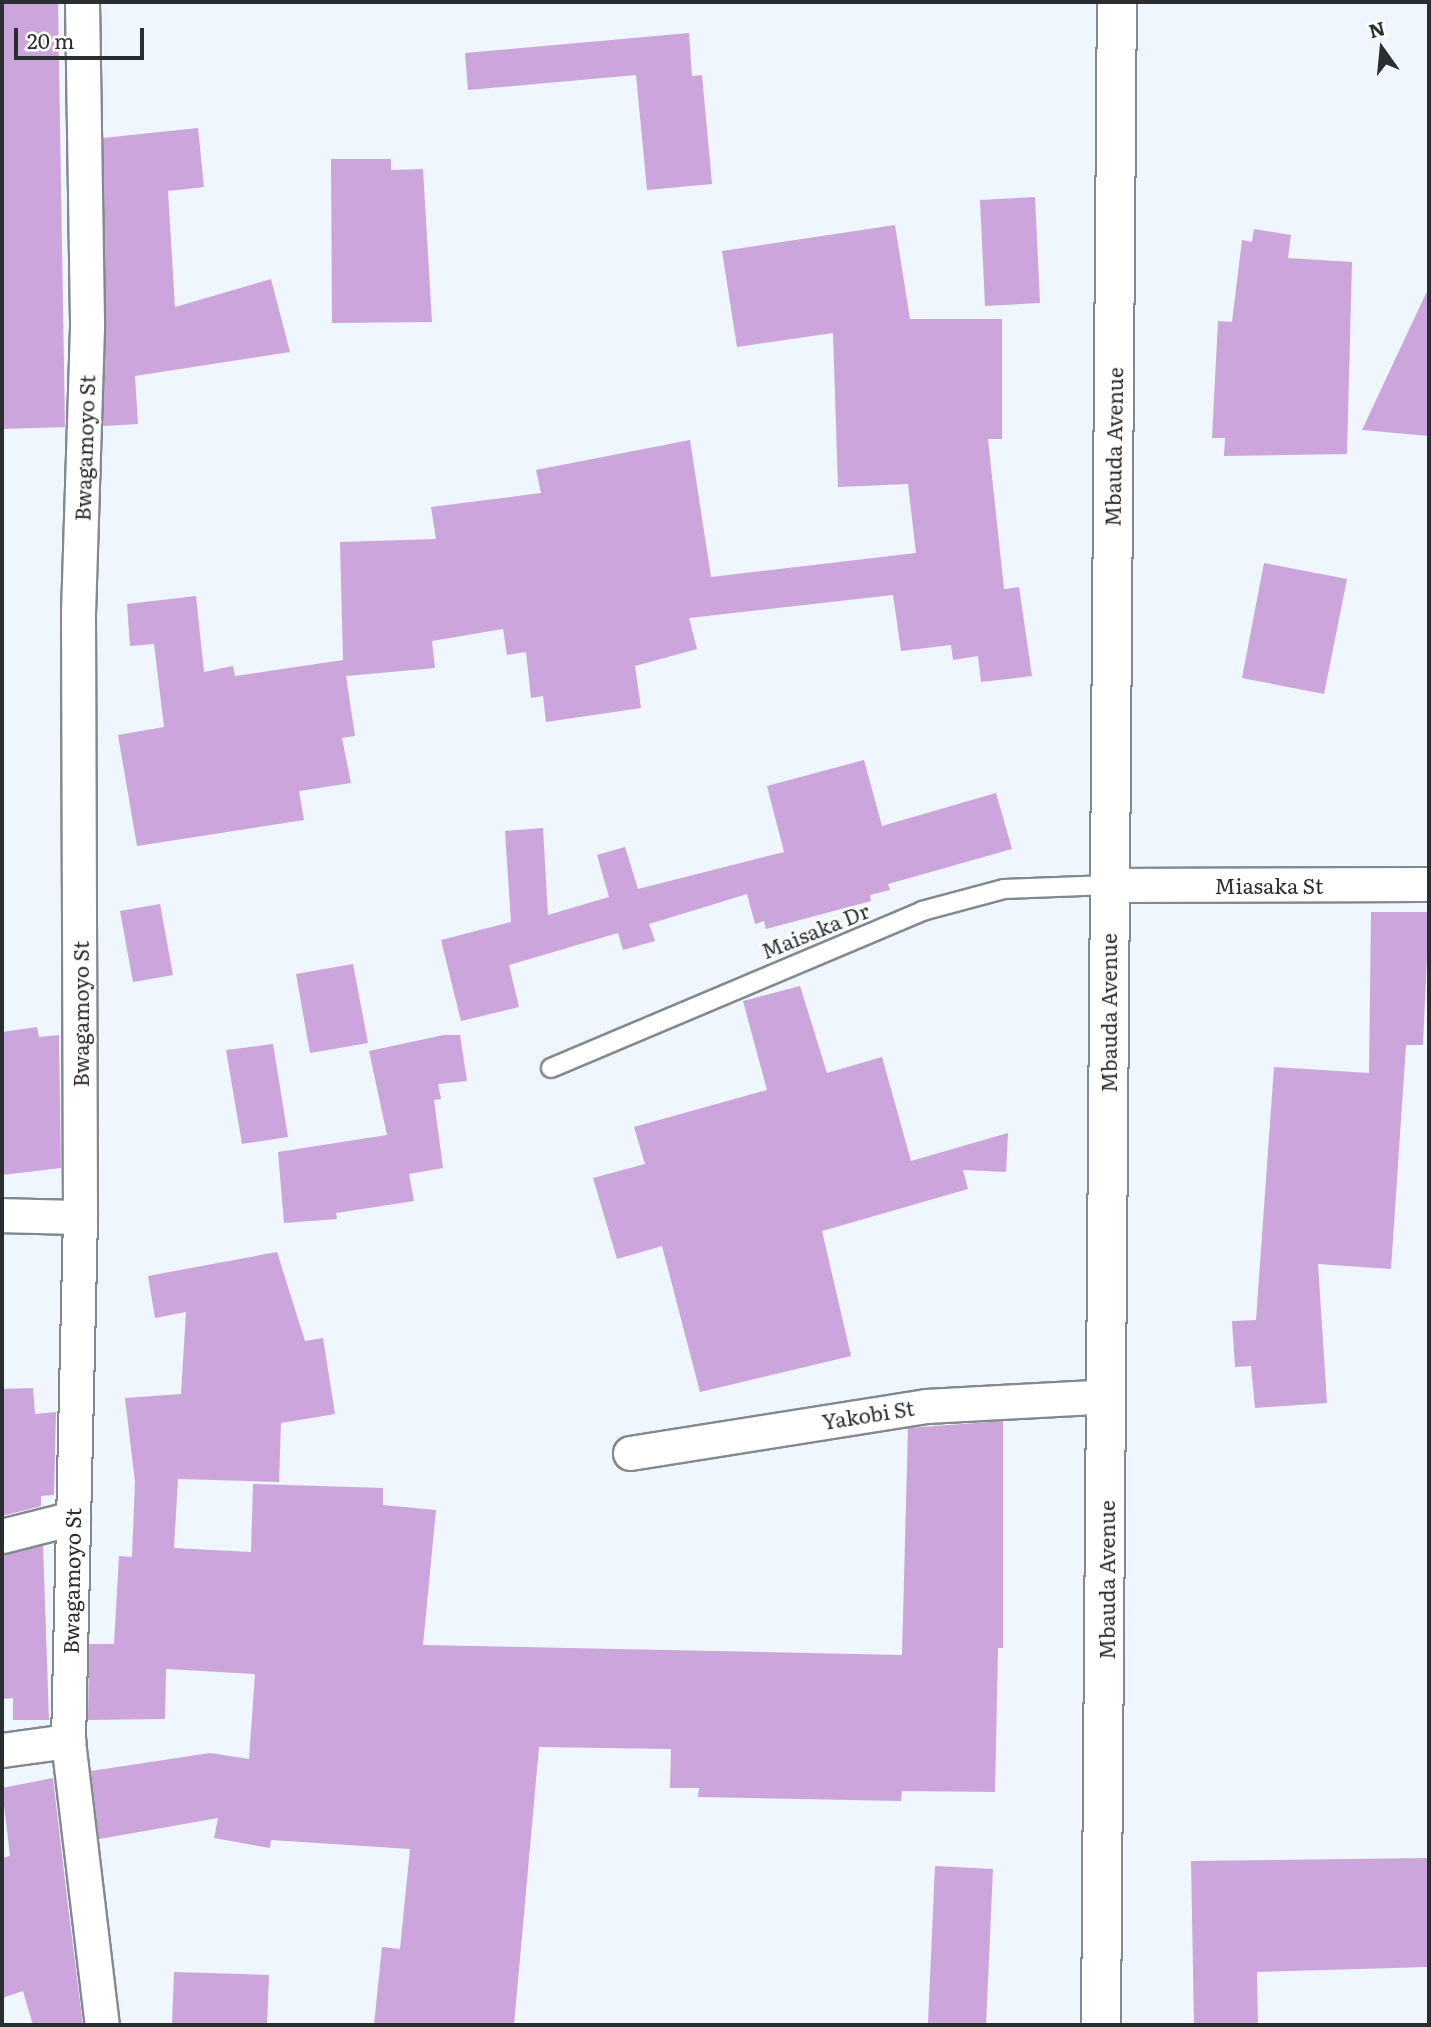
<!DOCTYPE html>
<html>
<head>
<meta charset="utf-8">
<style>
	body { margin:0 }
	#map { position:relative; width:1431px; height:2027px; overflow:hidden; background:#eff6fd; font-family:Literata,serif }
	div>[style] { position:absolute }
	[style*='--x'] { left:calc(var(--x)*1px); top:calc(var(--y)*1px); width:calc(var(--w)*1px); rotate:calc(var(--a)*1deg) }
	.building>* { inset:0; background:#cca5dc }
	.roads { filter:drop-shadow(2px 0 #838a8f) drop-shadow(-2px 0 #838a8f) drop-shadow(0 2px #838a8f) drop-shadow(0 -2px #838a8f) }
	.lane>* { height:18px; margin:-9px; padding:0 9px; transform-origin:9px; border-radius:9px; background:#fff }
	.street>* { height:33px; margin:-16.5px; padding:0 16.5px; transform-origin:16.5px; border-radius:16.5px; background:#fff }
	.secondary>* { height:38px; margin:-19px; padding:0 19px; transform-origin:19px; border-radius:19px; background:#fff }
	span { translate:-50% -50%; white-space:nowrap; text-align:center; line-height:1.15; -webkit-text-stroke:5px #fff; paint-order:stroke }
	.street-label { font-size:21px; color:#2b2e30 }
	.frame { position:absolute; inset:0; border:4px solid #2b2e30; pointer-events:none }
	.north { position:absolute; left:1347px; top:14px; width:70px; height:70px; -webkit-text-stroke:5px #fff; paint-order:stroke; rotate:345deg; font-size:19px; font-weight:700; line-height:28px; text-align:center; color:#2b2e30 }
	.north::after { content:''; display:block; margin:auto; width:24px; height:32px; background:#2b2e30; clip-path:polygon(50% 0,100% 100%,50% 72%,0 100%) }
	.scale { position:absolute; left:14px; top:28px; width:130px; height:32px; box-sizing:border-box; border:4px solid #2b2e30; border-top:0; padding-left:9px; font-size:21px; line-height:24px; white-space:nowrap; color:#2b2e30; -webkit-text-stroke:5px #fff; paint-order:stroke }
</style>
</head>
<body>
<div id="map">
	<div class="building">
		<div style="clip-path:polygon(2px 2px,58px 2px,65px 427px,2px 429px)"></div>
		<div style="clip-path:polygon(689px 33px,692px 76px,702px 75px,712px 184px,647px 190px,636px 75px,468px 90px,465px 53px)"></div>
		<div style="clip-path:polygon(198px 128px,204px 187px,168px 191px,175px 307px,271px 279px,290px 352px,135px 376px,138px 424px,103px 426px,103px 138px)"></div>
		<div style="clip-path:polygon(331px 159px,391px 159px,391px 170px,423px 169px,432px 322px,332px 323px)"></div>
		<div style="clip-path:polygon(1035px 197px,1040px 303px,985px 306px,980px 200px)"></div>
		<div style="clip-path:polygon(895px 225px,910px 319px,1002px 319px,1002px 439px,988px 439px,1004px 589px,1019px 587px,1032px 676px,981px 682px,978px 656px,953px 660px,951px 645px,901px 651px,893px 595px,689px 618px,697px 649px,635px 666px,641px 708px,546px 722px,543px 696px,531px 698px,526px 652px,507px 655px,503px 629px,432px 641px,435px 668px,346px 676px,355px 736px,342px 738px,351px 783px,299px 791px,304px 820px,137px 846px,118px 735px,164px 727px,154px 644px,130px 646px,127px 604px,196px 596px,204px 672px,233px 666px,235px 676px,343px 660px,340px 542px,436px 539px,431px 507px,541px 493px,536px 470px,690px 440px,711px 577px,916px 553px,908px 484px,838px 487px,833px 333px,737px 347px,722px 251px)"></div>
		<div style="clip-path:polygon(1254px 229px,1291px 235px,1288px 258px,1352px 262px,1347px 454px,1224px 456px,1225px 438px,1212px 438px,1218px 321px,1232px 322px,1242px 240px,1252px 242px)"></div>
		<div style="clip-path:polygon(1429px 287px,1429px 436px,1362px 430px)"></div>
		<div style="clip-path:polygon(1264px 563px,1347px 579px,1324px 694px,1242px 678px)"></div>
		<div style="clip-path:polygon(864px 760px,882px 826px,996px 793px,1012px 849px,888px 884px,890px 890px,870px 895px,871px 901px,766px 929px,764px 921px,755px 924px,747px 894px,649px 924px,655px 941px,623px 950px,618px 933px,509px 965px,519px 1007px,461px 1021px,441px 940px,511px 922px,505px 831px,543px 828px,548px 915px,609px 897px,597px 855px,625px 847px,638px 889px,784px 852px,767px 786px)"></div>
		<div style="clip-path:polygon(160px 904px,173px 975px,133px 982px,120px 911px)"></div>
		<div style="clip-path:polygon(1371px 912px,1429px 912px,1423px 1045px,1406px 1045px,1391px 1269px,1318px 1264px,1327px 1403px,1255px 1408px,1251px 1366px,1235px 1367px,1232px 1321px,1256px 1320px,1274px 1067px,1369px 1073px)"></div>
		<div style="clip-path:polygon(353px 964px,368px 1043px,310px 1053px,296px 974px)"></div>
		<div style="clip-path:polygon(800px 986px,827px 1073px,882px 1057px,911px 1161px,1008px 1133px,1006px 1172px,963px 1170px,968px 1189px,822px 1231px,851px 1356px,700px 1392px,662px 1246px,617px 1259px,593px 1178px,645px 1164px,634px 1127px,767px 1090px,743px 1001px)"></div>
		<div style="clip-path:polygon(37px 1027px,39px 1037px,59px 1035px,61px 1168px,2px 1175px,2px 1032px)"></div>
		<div style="clip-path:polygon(444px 1035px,460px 1035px,467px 1081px,438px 1084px,441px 1099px,434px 1100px,443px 1168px,409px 1174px,414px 1201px,336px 1213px,337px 1219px,284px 1223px,278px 1152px,387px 1135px,369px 1051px)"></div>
		<div style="clip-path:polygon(273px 1044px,288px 1137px,242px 1144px,226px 1050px)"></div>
		<div style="clip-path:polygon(277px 1252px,305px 1341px,323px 1338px,335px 1414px,281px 1423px,279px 1482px,178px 1479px,174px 1548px,251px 1552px,253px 1484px,383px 1488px,383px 1505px,436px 1510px,423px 1645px,902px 1655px,908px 1428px,1003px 1421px,1003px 1648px,998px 1648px,995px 1792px,902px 1791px,901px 1801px,698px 1797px,699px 1788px,670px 1788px,671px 1749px,539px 1747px,514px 2025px,374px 2025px,382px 1947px,400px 1949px,410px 1849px,271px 1840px,270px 1848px,214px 1838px,218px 1818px,99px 1839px,91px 1771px,210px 1753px,249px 1759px,255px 1674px,166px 1669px,165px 1719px,88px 1720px,89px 1644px,114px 1644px,119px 1556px,132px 1557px,135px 1482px,125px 1398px,181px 1394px,186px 1312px,155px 1318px,148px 1276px)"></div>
		<div style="clip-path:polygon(33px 1388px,35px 1414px,56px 1412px,54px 1495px,41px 1496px,41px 1506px,2px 1516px,2px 1389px)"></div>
		<div style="clip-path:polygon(43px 1545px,49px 1720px,13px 1720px,13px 1698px,2px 1699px,2px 1555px)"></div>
		<div style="clip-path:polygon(53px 1778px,68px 1906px,83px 2025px,33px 2025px,23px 1991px,2px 1998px,2px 1858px,10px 1856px,2px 1788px)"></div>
		<div style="clip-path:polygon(1429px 1858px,1429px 1967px,1257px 1972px,1258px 2025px,1194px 2025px,1191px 1861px)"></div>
		<div style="clip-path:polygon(935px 1866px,993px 1869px,986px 2025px,928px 2023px)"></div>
		<div style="clip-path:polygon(174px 1972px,269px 1975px,267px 2025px,172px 2025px)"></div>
	</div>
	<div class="roads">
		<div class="lane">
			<div style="--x:551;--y:1068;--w:403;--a:-22.9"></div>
			<div style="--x:922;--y:911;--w:85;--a:-15"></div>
			<div style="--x:1004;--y:889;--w:105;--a:-2.2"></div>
		</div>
		<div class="street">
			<div style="--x:82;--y:2;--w:325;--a:89.1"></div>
			<div style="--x:87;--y:327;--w:286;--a:91.8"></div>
			<div style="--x:78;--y:613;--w:604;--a:89.81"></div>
			<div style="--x:80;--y:1217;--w:524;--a:91.31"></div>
			<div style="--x:68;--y:1741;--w:286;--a:83.2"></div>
			<div style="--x:1109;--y:885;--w:320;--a:-0.2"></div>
			<div style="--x:2;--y:1215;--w:78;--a:1.5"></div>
			<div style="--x:630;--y:1453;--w:300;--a:-9"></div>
			<div style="--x:926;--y:1406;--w:182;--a:-3.1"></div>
			<div style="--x:2;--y:1536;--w:73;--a:-14.2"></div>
			<div style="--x:2;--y:1750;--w:67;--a:-7.8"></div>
		</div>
		<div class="secondary">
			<div style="--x:1101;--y:2025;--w:2023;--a:-89.55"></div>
		</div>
	</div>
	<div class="street-label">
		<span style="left:1113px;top:447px;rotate:-89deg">Mbauda Avenue</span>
		<span style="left:84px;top:448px;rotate:-88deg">Bwagamoyo St</span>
		<span style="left:1269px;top:885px">Miasaka St</span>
		<span style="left:815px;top:930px;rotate:-22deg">Maisaka Dr</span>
		<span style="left:1108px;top:1013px;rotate:-90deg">Mbauda Avenue</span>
		<span style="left:80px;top:1014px;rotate:-90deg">Bwagamoyo St</span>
		<span style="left:868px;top:1414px;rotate:-9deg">Yakobi St</span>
		<span style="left:1106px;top:1580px;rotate:-90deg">Mbauda Avenue</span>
		<span style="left:71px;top:1581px;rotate:-89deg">Bwagamoyo St</span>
	</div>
	<div class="frame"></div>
	<div class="north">N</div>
	<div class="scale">20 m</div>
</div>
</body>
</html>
